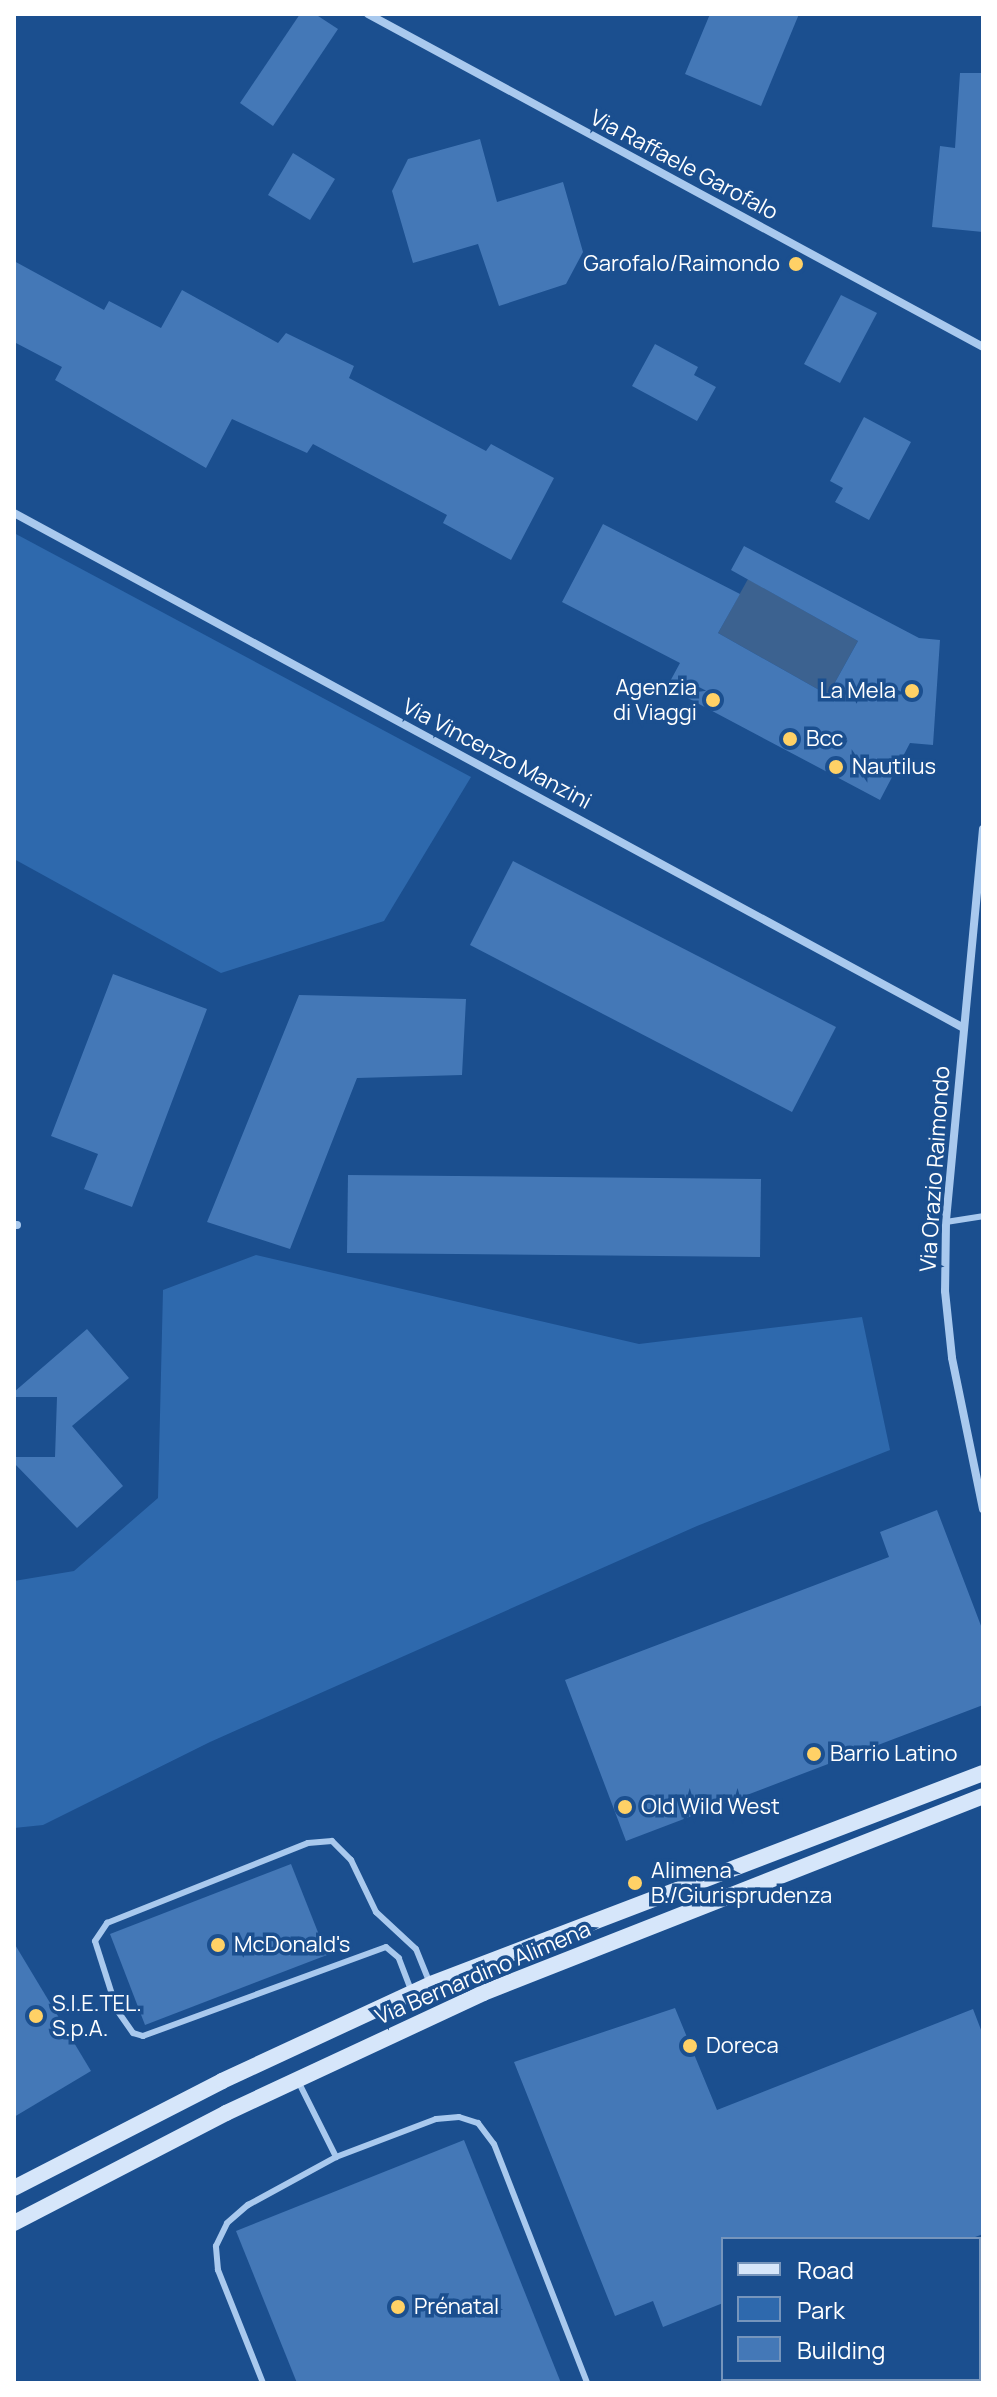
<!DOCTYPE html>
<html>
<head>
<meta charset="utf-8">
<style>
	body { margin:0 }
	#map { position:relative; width:997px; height:2397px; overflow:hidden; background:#1b4f8f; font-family:Manrope,sans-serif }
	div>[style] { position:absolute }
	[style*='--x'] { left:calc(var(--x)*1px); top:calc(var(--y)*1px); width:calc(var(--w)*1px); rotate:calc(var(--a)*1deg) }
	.green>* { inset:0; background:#2e69ad }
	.water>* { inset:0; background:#3c6290 }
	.building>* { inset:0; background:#4478b7 }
	.lane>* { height:6px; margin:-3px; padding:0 3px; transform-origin:3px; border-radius:3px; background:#a9c9ee }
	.street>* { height:8px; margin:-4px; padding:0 4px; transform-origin:4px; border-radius:4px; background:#a9c9ee }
	.secondary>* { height:16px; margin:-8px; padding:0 8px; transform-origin:8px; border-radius:8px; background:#d6e6fa }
	.dots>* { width:22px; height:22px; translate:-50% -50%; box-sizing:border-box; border:4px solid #1b4f8f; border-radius:50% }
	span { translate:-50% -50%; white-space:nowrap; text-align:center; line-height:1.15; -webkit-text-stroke:7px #1b4f8f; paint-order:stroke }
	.street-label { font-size:22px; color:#fff }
	.poi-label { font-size:22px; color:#fff }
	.right { translate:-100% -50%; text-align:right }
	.left { translate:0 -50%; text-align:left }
	.frame { position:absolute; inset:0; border:16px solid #fff; pointer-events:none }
	.legend { position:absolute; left:721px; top:2237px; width:260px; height:144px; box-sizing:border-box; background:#1b4f8f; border:2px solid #7695bc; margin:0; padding:10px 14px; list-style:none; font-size:24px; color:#fff }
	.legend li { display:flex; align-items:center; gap:16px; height:40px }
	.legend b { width:40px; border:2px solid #7695bc }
</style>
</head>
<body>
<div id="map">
	<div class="green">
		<div style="clip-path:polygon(14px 533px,471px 777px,384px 921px,221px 973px,14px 859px)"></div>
		<div style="clip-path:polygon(256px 1255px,639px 1344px,862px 1317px,890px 1450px,697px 1526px,210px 1742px,43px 1825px,14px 1828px,14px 1581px,74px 1571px,158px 1498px,163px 1290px)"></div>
	</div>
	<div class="water">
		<div style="clip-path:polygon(748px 579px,858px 641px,828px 695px,718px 633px)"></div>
	</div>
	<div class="building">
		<div style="clip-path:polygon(300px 14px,315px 14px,338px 29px,273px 126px,240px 103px)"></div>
		<div style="clip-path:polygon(710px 14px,799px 14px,761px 106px,685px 74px)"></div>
		<div style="clip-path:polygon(960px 73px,983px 73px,983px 232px,932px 227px,940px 146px,955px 148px)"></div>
		<div style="clip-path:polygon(480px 139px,497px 202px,563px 182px,583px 252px,566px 284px,499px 306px,478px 244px,413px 263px,392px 191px,408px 159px)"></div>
		<div style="clip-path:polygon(293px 153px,335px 179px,310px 220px,268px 195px)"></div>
		<div style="clip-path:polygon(14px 261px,104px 310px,109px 301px,161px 328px,182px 290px,278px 343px,286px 333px,354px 366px,349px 378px,486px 451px,491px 444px,554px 478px,511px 560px,443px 523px,447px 515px,313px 444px,307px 453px,232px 419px,206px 468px,55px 380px,62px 367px,14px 342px)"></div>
		<div style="clip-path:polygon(841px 295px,877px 313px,840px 383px,804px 364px)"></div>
		<div style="clip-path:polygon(655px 344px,698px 367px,694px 375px,716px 387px,697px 421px,632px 386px)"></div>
		<div style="clip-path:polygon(864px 417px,911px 442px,869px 520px,835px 502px,843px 488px,830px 481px)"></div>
		<div style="clip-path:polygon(603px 524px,740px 594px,718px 633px,828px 695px,858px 641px,731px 570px,744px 546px,919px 638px,940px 640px,933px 745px,910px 743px,880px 800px,667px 687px,680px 663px,562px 602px)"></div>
		<div style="clip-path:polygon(513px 861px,836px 1027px,792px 1112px,470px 945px)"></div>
		<div style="clip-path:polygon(113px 974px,207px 1009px,132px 1207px,84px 1189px,98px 1154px,51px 1136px)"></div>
		<div style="clip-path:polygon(299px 995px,466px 999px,462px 1075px,357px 1078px,290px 1249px,207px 1222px)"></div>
		<div style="clip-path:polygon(348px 1175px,761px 1179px,760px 1257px,347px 1253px)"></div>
		<div style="clip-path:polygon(87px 1329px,129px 1378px,72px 1426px,123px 1486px,77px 1528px,14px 1463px,14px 1457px,55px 1457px,57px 1397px,14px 1397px,14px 1392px)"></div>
		<div style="clip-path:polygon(937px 1510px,983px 1631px,983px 1705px,626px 1841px,565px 1680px,889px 1557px,880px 1532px)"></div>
		<div style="clip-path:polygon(291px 1864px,327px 1955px,145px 2025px,110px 1934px)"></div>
		<div style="clip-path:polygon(14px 1943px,91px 2071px,14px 2117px)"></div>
		<div style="clip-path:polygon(675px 2008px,717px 2110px,973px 2009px,983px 2035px,983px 2234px,970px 2239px,723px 2239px,723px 2303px,663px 2327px,653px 2301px,615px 2316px,514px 2062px)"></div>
		<div style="clip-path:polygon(464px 2140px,561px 2383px,297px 2383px,236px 2231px)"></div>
	</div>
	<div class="lane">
		<div style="--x:946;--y:1222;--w:37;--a:-9"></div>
		<div style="--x:411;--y:1990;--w:34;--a:-111"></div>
		<div style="--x:399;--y:1958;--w:17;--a:-140"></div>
		<div style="--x:386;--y:1947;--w:259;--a:159.9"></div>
		<div style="--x:143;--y:2036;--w:10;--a:-163"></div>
		<div style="--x:133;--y:2033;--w:28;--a:-125"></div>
		<div style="--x:117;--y:2010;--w:72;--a:-107.7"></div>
		<div style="--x:95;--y:1941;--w:22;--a:-56"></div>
		<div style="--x:107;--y:1923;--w:216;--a:-21.7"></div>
		<div style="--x:308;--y:1843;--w:24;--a:-5"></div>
		<div style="--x:332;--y:1841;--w:27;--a:45"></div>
		<div style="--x:351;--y:1860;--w:58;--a:64.3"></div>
		<div style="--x:376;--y:1912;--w:54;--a:42.8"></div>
		<div style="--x:416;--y:1949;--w:35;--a:68"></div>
		<div style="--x:299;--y:2083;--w:83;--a:63.4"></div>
		<div style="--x:263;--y:2383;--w:122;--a:-111.7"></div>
		<div style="--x:218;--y:2270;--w:24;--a:-95"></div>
		<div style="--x:216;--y:2246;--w:25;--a:-64"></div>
		<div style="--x:227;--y:2223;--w:28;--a:-41"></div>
		<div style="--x:248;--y:2205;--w:100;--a:-28.6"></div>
		<div style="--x:336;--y:2157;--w:107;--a:-20.8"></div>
		<div style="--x:436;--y:2119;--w:23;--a:-5"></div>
		<div style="--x:459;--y:2117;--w:20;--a:18"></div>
		<div style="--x:478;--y:2123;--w:26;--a:53"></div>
		<div style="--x:494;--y:2144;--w:256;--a:68.7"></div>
	</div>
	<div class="street">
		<div style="--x:368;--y:14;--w:699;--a:28.43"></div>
		<div style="--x:14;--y:513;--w:1078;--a:28.47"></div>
		<div style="--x:983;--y:829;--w:395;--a:95.4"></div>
		<div style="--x:946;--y:1222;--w:69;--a:90.8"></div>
		<div style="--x:945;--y:1291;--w:67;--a:84"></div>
		<div style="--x:952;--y:1358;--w:154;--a:78.4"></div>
		<div style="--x:14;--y:1225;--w:3;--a:0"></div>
	</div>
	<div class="secondary">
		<div style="--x:14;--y:2188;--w:234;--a:-27.2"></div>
		<div style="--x:222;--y:2081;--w:230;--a:-24.9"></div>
		<div style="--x:431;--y:1984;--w:591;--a:-20.92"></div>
		<div style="--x:14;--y:2223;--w:239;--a:-27.4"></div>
		<div style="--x:226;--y:2113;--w:284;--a:-25"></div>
		<div style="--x:483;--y:1993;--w:537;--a:-21.5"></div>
	</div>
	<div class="dots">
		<div style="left:796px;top:264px;background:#ffd166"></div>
		<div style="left:912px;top:691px;background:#ffd166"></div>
		<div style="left:713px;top:700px;background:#ffd166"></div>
		<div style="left:790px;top:739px;background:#ffd166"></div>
		<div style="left:836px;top:767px;background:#ffd166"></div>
		<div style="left:814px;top:1754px;background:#ffd166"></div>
		<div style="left:625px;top:1807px;background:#ffd166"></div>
		<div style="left:635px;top:1883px;background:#ffd166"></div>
		<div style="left:218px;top:1945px;background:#ffd166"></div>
		<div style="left:36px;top:2016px;background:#ffd166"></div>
		<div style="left:690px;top:2046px;background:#ffd166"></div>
		<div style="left:398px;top:2307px;background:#ffd166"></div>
	</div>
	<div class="street-label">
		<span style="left:684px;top:165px;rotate:28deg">Via Raffaele Garofalo</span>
		<span style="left:497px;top:754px;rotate:28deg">Via Vincenzo Manzini</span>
		<span style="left:935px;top:1169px;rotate:-86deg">Via Orazio Raimondo</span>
		<span style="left:483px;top:1973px;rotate:-23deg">Via Bernardino Alimena</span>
	</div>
	<div class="poi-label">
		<span class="right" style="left:780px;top:264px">Garofalo/Raimondo</span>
		<span class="right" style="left:697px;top:700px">Agenzia<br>di Viaggi</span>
		<span class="right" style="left:896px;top:691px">La Mela</span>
		<span class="left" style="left:806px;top:739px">Bcc</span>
		<span class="left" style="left:852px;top:767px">Nautilus</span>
		<span class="left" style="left:830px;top:1754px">Barrio Latino</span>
		<span class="left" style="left:641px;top:1807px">Old Wild West</span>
		<span class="left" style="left:651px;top:1883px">Alimena<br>B./Giurisprudenza</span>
		<span class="left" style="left:234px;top:1945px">McDonald's</span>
		<span class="left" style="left:52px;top:2016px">S.I.E.TEL.<br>S.p.A.</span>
		<span class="left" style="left:706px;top:2046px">Doreca</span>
		<span class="left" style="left:414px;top:2307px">Prénatal</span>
	</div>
	<div class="frame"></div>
	<ul class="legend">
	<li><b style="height:10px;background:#d6e6fa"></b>Road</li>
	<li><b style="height:22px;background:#2e69ad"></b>Park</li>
	<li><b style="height:22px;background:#4478b7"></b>Building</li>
	</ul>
</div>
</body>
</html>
